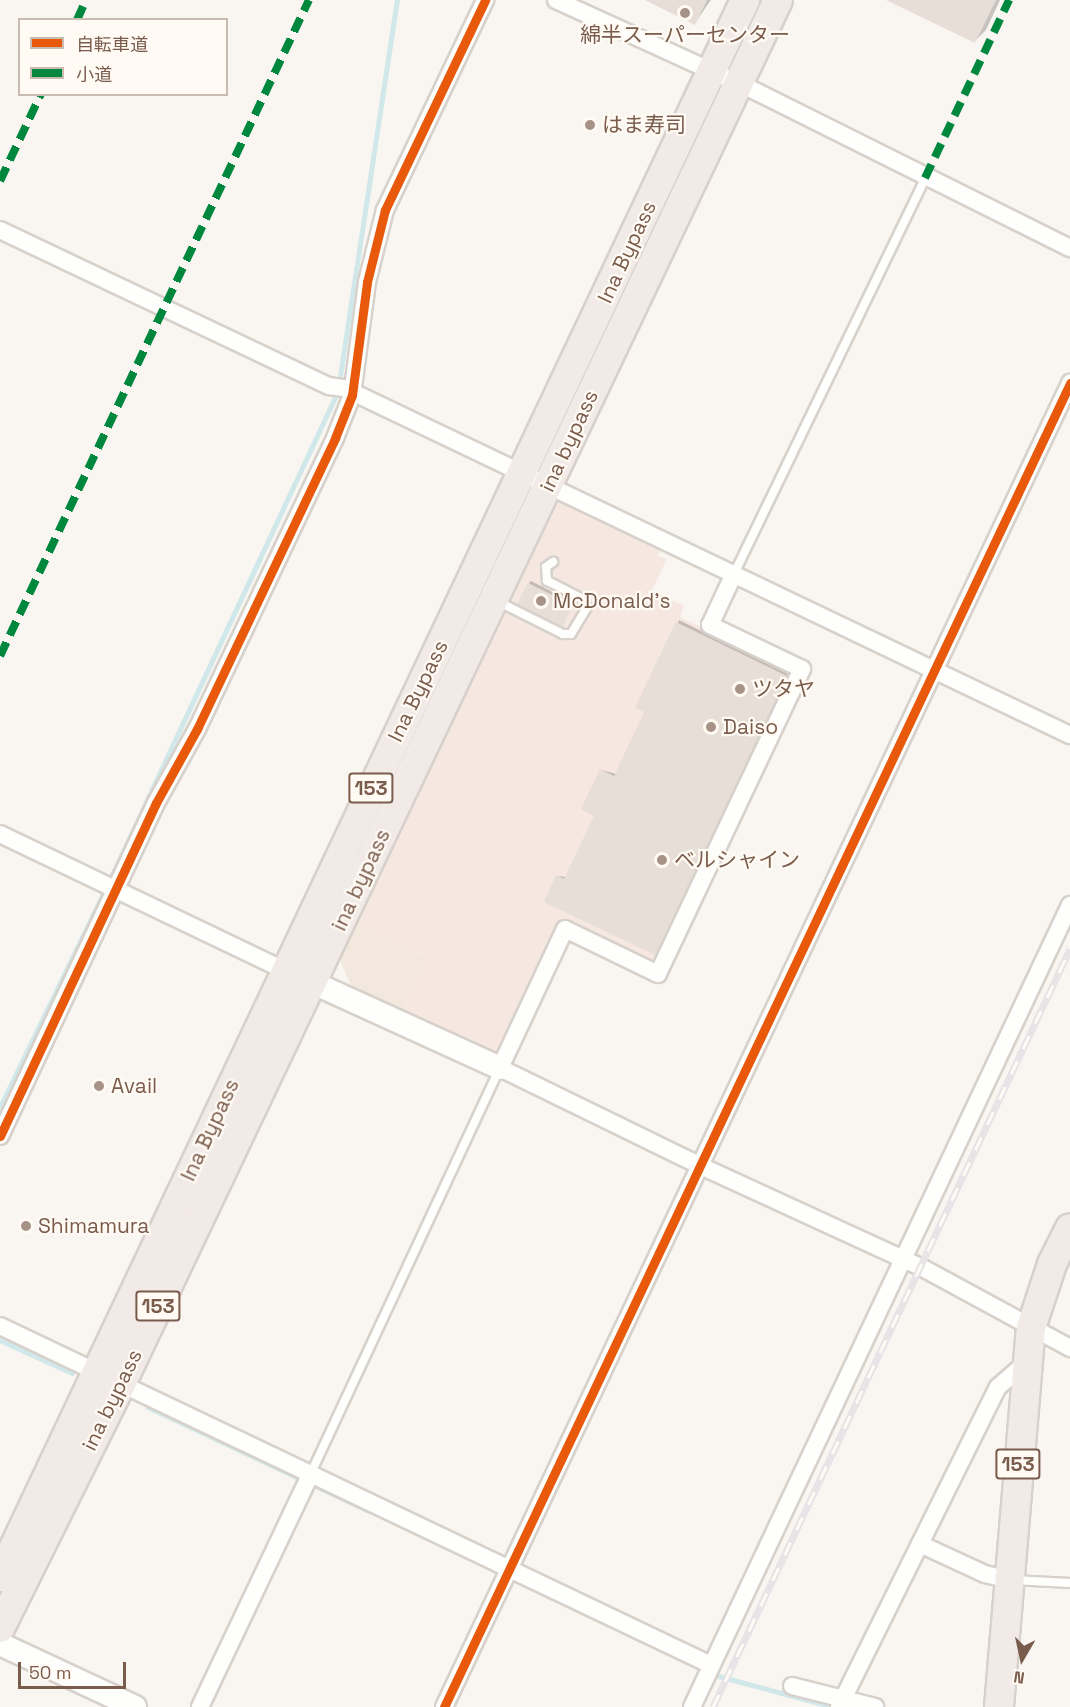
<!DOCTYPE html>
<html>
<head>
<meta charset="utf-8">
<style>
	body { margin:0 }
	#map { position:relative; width:1070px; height:1707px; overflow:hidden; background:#f9f5f0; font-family:"Space Grotesk","Noto Sans JP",sans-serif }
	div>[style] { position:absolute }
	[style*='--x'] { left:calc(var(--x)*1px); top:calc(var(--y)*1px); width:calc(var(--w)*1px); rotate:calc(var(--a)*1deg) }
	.residential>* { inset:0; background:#f2e8de }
	.commercial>* { inset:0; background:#f6e8e1 }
	.shadow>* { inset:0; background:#0003 }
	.stream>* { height:4.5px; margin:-2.25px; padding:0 2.25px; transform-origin:2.25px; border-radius:2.25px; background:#d0e8ea }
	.building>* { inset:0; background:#e6ded7 }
	.roads { filter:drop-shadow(2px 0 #d7d1cb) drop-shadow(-2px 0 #d7d1cb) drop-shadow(0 2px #d7d1cb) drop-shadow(0 -2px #d7d1cb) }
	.lane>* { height:8px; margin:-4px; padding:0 4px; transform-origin:4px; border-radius:4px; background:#fefefd }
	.street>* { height:16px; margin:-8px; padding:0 8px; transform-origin:8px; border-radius:8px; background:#fefefd }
	.secondary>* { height:22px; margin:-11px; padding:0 11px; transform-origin:11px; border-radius:11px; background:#fefefd }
	.highway>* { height:28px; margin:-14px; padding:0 14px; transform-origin:14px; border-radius:14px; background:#f2eae7 }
	.rail>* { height:7px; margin-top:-3.5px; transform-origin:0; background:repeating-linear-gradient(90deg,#fffaf3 0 14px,#e6e3e7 0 28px); box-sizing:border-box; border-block:2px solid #e6e3e7 }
	.quiet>* { height:8px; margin-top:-4px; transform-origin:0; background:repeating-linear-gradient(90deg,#00873e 0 15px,transparent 0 23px) }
	.cycleway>* { height:9px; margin:-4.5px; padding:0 4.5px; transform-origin:4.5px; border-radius:4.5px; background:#e8590c }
	.dots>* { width:16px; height:16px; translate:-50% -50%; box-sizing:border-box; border:3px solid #fffaf3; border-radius:50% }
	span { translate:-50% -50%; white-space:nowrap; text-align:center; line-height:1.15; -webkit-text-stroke:4.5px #fffaf3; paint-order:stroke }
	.shield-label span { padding:2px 4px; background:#fffaf3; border:2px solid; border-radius:4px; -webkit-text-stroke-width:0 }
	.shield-label { font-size:20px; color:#7a5c4d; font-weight:700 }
	.poi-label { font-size:21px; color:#7a5c4d }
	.left { translate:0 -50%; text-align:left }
	.street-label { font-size:21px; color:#7a5c4d }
	.legend { position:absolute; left:18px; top:18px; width:210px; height:78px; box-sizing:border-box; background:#fffaf3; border:2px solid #cabbb1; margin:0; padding:8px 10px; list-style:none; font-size:18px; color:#7a5c4d }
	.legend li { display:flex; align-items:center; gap:12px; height:30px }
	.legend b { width:30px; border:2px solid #cabbb1 }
	.north { position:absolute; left:992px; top:1629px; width:60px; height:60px; -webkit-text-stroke:4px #fffaf3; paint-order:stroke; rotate:189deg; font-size:16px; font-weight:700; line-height:24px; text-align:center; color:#7a5c4d }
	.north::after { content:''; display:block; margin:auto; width:21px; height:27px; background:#7a5c4d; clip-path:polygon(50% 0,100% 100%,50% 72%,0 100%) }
	.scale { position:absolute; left:18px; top:1662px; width:108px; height:27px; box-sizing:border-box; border:3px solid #7a5c4d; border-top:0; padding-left:8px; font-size:18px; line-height:21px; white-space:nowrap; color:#7a5c4d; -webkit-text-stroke:4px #fffaf3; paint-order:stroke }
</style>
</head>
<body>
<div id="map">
	<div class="residential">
		<div style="clip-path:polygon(357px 924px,426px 957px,401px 1012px,351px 986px,340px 960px)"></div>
	</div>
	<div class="commercial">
		<div style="clip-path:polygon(558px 502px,661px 550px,657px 556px,667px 559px,652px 590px,684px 606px,680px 617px,784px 667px,791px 678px,659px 958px,647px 961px,558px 920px,494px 1057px,401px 1012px,426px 957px,357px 924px)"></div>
	</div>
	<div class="shadow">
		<div style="clip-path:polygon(648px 0,711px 0,695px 23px)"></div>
		<div style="clip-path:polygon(896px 0,1000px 0,986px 30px,975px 41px)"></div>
		<div style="clip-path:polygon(531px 581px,574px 603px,563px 625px,529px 583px)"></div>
		<div style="clip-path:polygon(679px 620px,788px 674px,655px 954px,558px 876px,566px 877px,596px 815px,602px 770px,616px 774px,646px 711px)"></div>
	</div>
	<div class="stream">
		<div style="--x:339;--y:383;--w:387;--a:-81.4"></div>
		<div style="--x:112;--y:875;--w:534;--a:-64.97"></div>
		<div style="--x:0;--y:1107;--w:239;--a:-64.2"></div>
		<div style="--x:0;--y:1340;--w:79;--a:24.6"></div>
		<div style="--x:148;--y:1407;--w:242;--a:25.2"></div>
		<div style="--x:715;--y:1675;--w:123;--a:15.1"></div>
	</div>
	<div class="building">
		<div style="clip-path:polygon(645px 0,707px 0,695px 25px)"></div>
		<div style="clip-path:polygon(886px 0,996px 0,975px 43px)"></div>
		<div style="clip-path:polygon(528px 583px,573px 605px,563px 627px,517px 604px)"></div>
		<div style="clip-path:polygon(676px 622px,787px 676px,655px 955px,544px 902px,556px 875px,564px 879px,594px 816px,581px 809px,600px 769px,614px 776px,644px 712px,635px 707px)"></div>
	</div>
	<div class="roads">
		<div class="lane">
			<div style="--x:733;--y:576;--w:442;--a:-64.2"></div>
			<div style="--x:497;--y:601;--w:74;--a:26.6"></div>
			<div style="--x:563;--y:634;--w:8;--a:0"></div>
			<div style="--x:571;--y:634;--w:31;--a:-59"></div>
			<div style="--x:587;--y:607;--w:13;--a:-129"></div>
			<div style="--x:579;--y:597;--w:36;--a:-153"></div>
			<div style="--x:547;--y:581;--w:14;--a:-94"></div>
			<div style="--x:546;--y:567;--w:9;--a:-36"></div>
			<div style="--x:311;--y:1473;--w:446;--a:-65"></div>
			<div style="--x:1013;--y:1580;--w:57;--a:3"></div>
		</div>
		<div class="street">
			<div style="--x:556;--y:0;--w:221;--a:24.6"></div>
			<div style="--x:757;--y:92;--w:350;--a:26.5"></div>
			<div style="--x:0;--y:230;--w:364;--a:25.4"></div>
			<div style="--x:329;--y:386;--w:15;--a:8"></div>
			<div style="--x:344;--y:388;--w:805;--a:25.55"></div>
			<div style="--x:733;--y:576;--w:54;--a:115.1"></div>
			<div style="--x:710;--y:625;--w:102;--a:25.6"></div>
			<div style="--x:802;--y:669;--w:337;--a:115.3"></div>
			<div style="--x:658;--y:974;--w:103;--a:-154.2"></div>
			<div style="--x:565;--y:929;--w:153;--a:115.1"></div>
			<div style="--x:500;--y:1068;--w:224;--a:26"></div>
			<div style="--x:701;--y:1166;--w:242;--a:24.7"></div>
			<div style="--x:921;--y:1267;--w:170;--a:28.5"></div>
			<div style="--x:0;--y:834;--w:315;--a:25.6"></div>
			<div style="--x:0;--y:1136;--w:368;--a:-64.9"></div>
			<div style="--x:156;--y:803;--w:85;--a:-61"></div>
			<div style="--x:197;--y:729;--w:322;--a:-64.6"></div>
			<div style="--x:335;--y:438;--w:46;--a:-68.4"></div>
			<div style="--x:352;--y:395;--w:114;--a:-82.4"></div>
			<div style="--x:367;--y:282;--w:74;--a:-76"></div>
			<div style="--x:385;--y:210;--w:233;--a:-64.5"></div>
			<div style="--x:0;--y:1326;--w:788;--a:25.49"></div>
			<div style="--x:920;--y:1544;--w:72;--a:24.8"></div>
			<div style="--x:985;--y:1574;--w:25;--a:14"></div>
			<div style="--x:792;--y:1686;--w:86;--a:14.2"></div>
			<div style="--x:200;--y:1707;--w:259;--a:-64.6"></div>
			<div style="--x:444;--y:1707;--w:1465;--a:-64.69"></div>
			<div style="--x:692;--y:1707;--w:887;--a:-64.76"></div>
			<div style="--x:839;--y:1707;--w:357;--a:-63.6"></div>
			<div style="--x:998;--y:1387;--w:37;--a:-41"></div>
		</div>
		<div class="secondary">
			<div style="--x:296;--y:975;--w:224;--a:24.5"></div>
			<div style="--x:0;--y:1644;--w:149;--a:25"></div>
		</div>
		<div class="highway">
			<div style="--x:0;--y:1577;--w:1744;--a:-64.71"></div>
			<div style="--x:0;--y:1628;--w:270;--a:-63.6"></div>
			<div style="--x:120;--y:1386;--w:1534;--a:-64.6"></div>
			<div style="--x:999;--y:1707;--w:380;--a:-85.2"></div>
			<div style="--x:1031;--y:1328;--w:67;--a:-71.8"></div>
			<div style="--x:1052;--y:1264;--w:40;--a:-63.4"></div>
		</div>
	</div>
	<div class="rail">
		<div style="--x:713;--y:1707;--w:838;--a:-64.78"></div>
	</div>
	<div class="quiet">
		<div style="--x:77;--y:20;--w:22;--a:-66"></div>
		<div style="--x:925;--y:178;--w:197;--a:-64.7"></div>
		<div style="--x:0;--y:181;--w:96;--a:-64.8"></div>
		<div style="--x:0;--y:656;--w:725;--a:-64.78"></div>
	</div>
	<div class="cycleway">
		<div style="--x:0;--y:1136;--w:368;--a:-64.9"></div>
		<div style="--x:156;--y:803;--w:85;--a:-61"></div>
		<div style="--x:197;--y:729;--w:322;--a:-64.6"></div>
		<div style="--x:335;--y:438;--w:46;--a:-68.4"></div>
		<div style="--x:352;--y:395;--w:114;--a:-82.4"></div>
		<div style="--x:367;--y:282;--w:74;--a:-76"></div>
		<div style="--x:385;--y:210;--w:233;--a:-64.5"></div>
		<div style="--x:444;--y:1707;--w:1465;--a:-64.69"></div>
	</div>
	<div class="dots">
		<div style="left:685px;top:13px;background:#a69286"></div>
		<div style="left:590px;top:125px;background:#a69286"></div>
		<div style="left:541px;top:601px;background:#a69286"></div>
		<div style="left:740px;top:689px;background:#a69286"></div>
		<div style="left:711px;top:727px;background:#a69286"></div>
		<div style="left:662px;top:860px;background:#a69286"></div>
		<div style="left:99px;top:1086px;background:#a69286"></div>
		<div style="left:26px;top:1226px;background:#a69286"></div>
	</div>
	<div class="shield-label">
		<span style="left:371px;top:788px">153</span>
		<span style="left:158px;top:1306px">153</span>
		<span style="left:1018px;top:1464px">153</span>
	</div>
	<div class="poi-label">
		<span style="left:685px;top:35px">綿半スーパーセンター</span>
		<span class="left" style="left:602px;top:125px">はま寿司</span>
		<span class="left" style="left:553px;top:601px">McDonald's</span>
		<span class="left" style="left:752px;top:689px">ツタヤ</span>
		<span class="left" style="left:723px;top:727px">Daiso</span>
		<span class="left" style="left:674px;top:860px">ベルシャイン</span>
		<span class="left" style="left:111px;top:1086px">Avail</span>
		<span class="left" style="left:38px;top:1226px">Shimamura</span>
	</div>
	<div class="street-label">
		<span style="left:627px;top:252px;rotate:-65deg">Ina Bypass</span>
		<span style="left:569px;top:441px;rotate:-65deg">ina bypass</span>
		<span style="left:418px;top:691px;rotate:-64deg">Ina Bypass</span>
		<span style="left:361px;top:880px;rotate:-65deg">ina bypass</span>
		<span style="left:210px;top:1130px;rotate:-65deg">Ina Bypass</span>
		<span style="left:112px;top:1400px;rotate:-64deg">ina bypass</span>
	</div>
	<ul class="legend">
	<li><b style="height:8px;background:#e8590c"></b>自転車道</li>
	<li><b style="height:8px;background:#00873e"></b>小道</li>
	</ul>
	<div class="north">N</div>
	<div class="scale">50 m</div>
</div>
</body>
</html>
